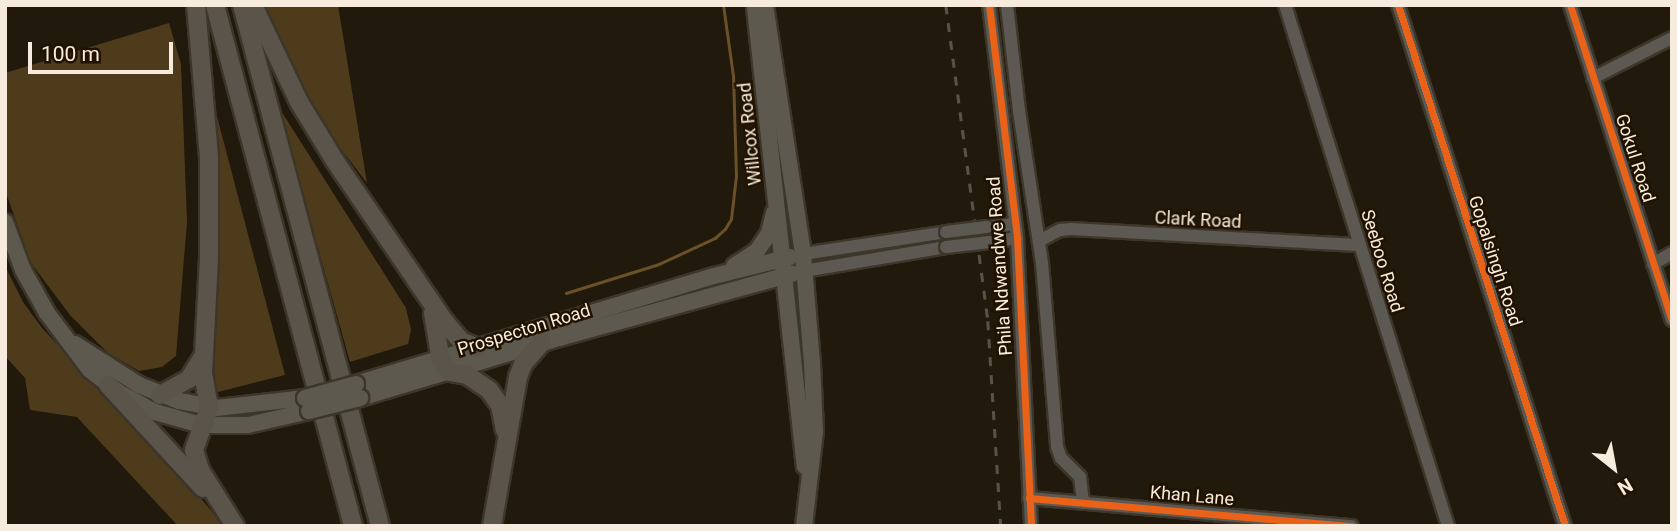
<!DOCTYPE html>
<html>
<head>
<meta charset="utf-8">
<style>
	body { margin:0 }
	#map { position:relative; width:1677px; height:531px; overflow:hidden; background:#21190b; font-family:Roboto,sans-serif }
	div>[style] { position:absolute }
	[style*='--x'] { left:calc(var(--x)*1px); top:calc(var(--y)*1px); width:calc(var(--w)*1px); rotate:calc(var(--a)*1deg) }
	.green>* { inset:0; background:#4e3b1b }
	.stream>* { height:2.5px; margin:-1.25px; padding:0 1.25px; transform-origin:1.25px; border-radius:1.25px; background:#6b5128 }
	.roads { filter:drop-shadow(2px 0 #3d362a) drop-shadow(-2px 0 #3d362a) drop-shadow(0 2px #3d362a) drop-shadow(0 -2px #3d362a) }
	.minor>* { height:12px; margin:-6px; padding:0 6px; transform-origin:6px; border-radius:6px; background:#5c5953 }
	.major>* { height:16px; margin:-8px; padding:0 8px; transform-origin:8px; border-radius:8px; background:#5e594f }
	.highway>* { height:18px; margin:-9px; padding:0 9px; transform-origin:9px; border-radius:9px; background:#5b544b }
	.rail>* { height:2.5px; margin-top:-1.25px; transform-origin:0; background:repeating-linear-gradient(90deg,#58534a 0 9px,transparent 0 18px) }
	.bridges { filter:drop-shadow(2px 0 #3d362a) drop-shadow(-2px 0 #3d362a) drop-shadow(0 2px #3d362a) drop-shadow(0 -2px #3d362a) }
	.minor-bridge>* { height:12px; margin:-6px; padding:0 6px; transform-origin:6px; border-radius:6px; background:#5c5953 }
	.major-bridge>* { height:16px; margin:-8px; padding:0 8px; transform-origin:8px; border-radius:8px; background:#5e594f }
	.cycleway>* { height:7px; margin:-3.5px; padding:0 3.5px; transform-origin:3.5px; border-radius:3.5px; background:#ea6118 }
	span { translate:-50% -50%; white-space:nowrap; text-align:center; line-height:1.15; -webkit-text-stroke:5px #211200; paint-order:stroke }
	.street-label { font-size:18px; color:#f6ebdc }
	.frame { position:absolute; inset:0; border:7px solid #f6ebdc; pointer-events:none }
	.north { position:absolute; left:1579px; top:433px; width:70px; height:70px; -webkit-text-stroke:5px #211200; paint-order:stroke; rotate:149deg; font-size:19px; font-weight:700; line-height:28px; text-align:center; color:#f6ebdc }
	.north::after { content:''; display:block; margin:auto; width:24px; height:32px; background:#f6ebdc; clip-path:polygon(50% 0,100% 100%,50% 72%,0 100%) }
	.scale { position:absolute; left:28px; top:42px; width:145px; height:32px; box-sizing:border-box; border:4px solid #f6ebdc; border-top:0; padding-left:9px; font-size:21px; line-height:24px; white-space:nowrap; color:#f6ebdc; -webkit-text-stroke:5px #211200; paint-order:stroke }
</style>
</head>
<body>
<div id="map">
	<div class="green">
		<div style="clip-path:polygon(264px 5px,338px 5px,367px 183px,324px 127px,286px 59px)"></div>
		<div style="clip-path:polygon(169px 23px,181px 64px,187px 222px,176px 356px,162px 367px,139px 371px,108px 353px,70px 315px,31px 263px,5px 190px,5px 73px)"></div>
		<div style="clip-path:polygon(209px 86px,285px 375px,218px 392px,204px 374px,215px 316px,218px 247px)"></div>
		<div style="clip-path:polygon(278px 106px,406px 308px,411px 330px,408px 344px,350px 362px)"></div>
		<div style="clip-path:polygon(5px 266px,23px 302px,42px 328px,188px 483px,224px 526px,178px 526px,77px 417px,30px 410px,25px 378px,5px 356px)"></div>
	</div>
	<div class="stream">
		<div style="--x:566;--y:293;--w:97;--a:-17.3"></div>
		<div style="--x:659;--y:264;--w:62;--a:-24.9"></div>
		<div style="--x:715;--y:238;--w:13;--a:-42"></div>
		<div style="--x:725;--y:229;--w:12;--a:-59"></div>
		<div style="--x:731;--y:219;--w:43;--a:-83.4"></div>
		<div style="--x:736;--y:176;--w:100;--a:-91.7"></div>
		<div style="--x:733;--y:76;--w:72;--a:-98"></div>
	</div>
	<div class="roads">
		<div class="minor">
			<div style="--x:989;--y:5;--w:235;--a:83.1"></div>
			<div style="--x:1017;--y:238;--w:288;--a:87.2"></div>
			<div style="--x:1007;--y:5;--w:107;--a:83.5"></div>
			<div style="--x:1019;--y:111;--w:154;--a:81.4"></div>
			<div style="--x:1042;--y:263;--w:185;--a:85.3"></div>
			<div style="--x:1057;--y:447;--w:12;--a:70"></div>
			<div style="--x:1061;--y:458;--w:27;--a:45"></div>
			<div style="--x:1080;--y:477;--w:26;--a:83"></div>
			<div style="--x:1285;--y:5;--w:546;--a:72.63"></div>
			<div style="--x:1398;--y:5;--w:547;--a:72.23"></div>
			<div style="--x:1570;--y:5;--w:331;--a:72.1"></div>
			<div style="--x:1593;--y:78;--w:89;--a:-26.9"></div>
			<div style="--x:987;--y:227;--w:28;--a:-6"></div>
			<div style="--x:1039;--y:241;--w:24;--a:-28"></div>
			<div style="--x:1060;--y:230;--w:11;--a:-5"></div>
			<div style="--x:1071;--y:229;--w:287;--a:3.2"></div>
			<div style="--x:990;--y:242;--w:27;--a:-8"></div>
			<div style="--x:803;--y:254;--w:145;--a:-8.7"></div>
			<div style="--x:1653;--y:264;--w:22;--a:-30"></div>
			<div style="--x:804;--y:271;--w:144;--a:-9.6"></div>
			<div style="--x:1029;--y:498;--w:324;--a:5"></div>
		</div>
		<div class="major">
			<div style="--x:765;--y:5;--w:252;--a:81.3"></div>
			<div style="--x:803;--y:254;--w:109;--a:85.3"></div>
			<div style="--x:812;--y:363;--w:68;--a:87.5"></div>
			<div style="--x:815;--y:431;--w:96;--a:96.6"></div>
			<div style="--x:755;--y:8;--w:461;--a:83.8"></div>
			<div style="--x:5;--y:222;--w:51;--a:69.4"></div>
			<div style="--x:23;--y:270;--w:49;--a:60.8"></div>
			<div style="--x:47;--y:313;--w:71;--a:53"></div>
			<div style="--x:90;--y:370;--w:36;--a:38"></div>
			<div style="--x:118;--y:392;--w:42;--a:28.4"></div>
			<div style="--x:155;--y:412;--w:48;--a:15.8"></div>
			<div style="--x:201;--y:425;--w:47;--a:0"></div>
			<div style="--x:248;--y:425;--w:63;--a:-12.9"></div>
			<div style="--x:734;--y:266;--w:27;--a:-33"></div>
			<div style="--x:757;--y:251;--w:22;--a:-56"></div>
			<div style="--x:769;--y:233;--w:21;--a:-76"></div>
			<div style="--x:75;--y:344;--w:76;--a:32.6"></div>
			<div style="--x:139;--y:385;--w:43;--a:21.8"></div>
			<div style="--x:179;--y:401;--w:39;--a:10"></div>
			<div style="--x:217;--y:408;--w:89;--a:-6.5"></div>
			<div style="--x:356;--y:384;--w:374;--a:-16.8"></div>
			<div style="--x:714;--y:276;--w:78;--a:-14"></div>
			<div style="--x:360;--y:398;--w:208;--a:-16.8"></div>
			<div style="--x:559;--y:338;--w:242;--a:-15.4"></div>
		</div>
		<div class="highway">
			<div style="--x:196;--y:5;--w:154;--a:85.1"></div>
			<div style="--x:209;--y:158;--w:101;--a:90"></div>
			<div style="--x:209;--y:259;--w:114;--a:93"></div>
			<div style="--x:203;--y:373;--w:36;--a:80"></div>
			<div style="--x:209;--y:408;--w:45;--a:109.7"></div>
			<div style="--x:194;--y:450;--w:21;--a:73"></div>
			<div style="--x:200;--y:470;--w:66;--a:58"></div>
			<div style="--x:215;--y:5;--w:539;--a:75.16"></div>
			<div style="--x:242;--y:5;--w:539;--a:75.16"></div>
			<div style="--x:253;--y:5;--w:107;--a:64.6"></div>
			<div style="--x:299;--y:102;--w:69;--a:58.6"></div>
			<div style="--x:335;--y:161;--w:195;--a:55.7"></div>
			<div style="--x:445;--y:322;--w:25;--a:50"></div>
			<div style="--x:461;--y:341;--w:18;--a:22"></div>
			<div style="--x:433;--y:313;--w:49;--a:80.5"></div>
			<div style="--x:441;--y:361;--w:14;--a:51"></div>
			<div style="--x:450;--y:372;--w:17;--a:10"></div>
			<div style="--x:467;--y:375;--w:27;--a:34"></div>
			<div style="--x:489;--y:390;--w:19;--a:54"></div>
			<div style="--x:500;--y:405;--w:25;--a:79"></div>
			<div style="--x:108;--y:385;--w:140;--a:47.3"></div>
			<div style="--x:160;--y:395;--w:33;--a:-29"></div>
			<div style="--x:189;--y:379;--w:26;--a:-58"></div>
			<div style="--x:492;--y:526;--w:151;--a:-80.1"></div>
			<div style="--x:518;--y:377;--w:14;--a:-69"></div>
			<div style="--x:523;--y:364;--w:29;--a:-49"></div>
		</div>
	</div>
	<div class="rail">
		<div style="--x:946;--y:5;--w:319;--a:82.4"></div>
		<div style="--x:988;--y:321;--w:205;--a:86.4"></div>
	</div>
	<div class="bridges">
		<div class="minor-bridge">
			<div style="--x:946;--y:232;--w:41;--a:-7"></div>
			<div style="--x:946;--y:247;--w:44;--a:-6.5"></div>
		</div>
		<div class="major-bridge">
			<div style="--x:305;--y:398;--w:53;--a:-15.4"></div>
			<div style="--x:309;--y:411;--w:53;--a:-14.3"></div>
		</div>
	</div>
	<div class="cycleway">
		<div style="--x:989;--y:5;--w:235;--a:83.1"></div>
		<div style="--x:1017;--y:238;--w:288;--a:87.2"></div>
		<div style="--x:1398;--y:5;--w:547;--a:72.23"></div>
		<div style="--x:1570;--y:5;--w:331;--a:72.1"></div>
		<div style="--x:1029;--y:498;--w:324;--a:5"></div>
	</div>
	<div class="street-label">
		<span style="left:750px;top:134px;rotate:-96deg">Willcox Road</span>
		<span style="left:1635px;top:158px;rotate:72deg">Gokul Road</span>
		<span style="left:1198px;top:220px;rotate:3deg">Clark Road</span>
		<span style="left:1382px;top:261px;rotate:73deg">Seeboo Road</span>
		<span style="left:1495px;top:261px;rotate:72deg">Gopalsingh Road</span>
		<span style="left:1000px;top:266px;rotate:-94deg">Phila Ndwandwe Road</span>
		<span style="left:524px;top:330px;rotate:-17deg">Prospecton Road</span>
		<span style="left:1192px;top:496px;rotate:5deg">Khan Lane</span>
	</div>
	<div class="frame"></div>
	<div class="north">N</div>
	<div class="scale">100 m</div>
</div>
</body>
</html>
